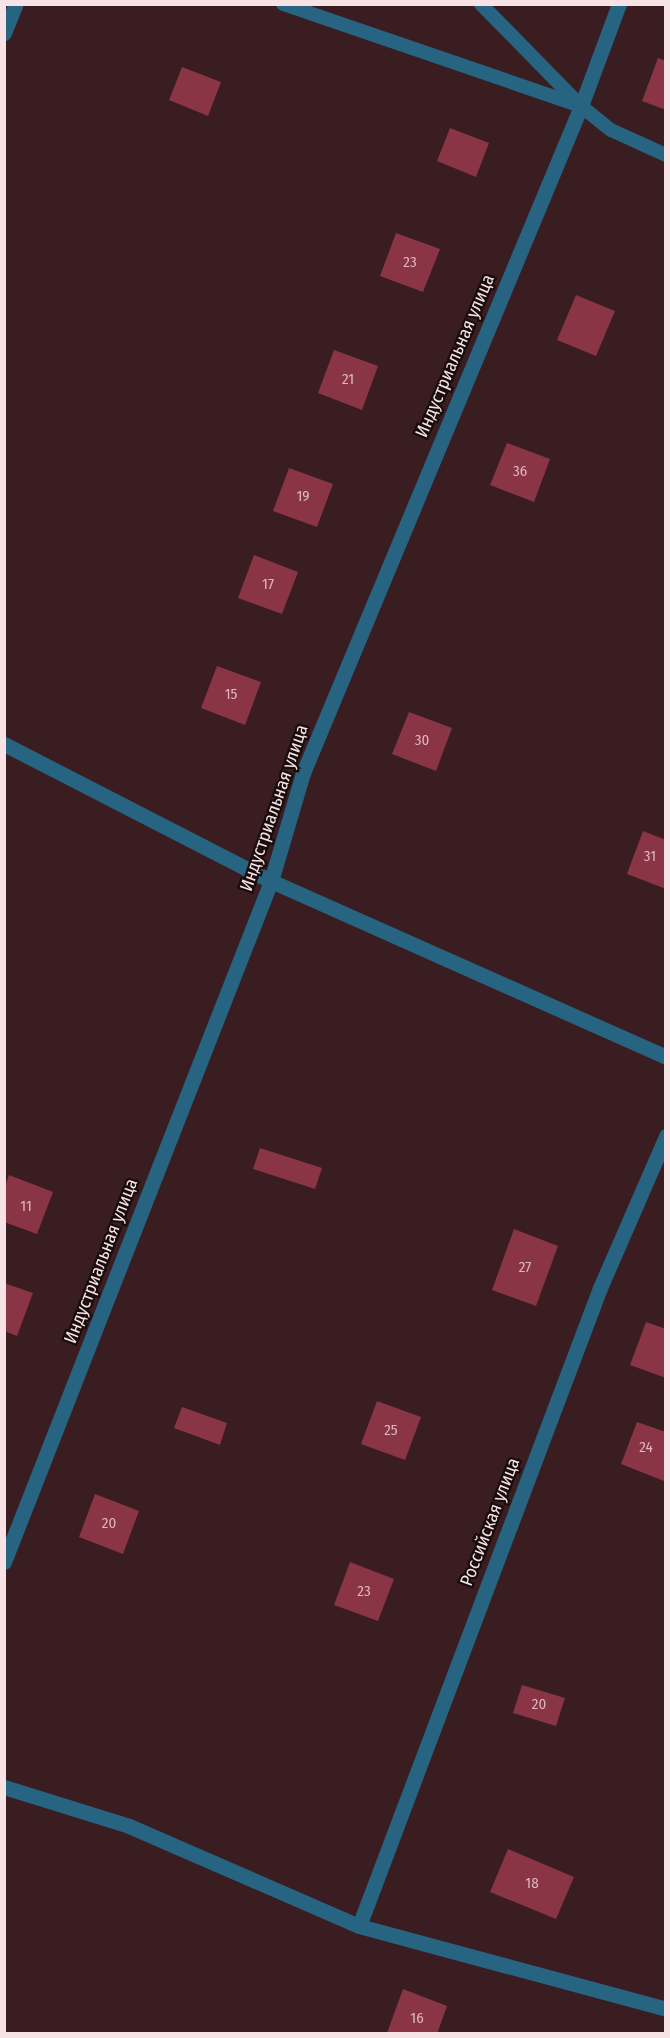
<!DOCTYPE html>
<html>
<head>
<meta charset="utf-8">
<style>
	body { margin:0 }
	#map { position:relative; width:670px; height:2038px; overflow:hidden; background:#391d21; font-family:"Fira Sans Condensed",sans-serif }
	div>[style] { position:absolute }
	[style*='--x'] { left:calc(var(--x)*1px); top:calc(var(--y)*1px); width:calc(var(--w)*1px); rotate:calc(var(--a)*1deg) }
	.building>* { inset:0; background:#893546 }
	.lane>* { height:14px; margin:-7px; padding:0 7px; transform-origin:7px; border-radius:7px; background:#266482 }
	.street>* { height:15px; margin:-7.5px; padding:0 7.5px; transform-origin:7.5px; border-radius:7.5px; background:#266482 }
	span { translate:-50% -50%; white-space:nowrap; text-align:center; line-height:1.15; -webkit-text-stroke:4.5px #180c0d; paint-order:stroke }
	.number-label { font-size:15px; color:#dcb8bd }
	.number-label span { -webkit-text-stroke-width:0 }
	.street-label { font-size:18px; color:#f7e3e5 }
	.frame { position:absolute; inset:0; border:6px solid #f7e3e5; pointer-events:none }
</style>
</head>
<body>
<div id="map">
	<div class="building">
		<div style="clip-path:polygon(658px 58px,666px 61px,666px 110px,642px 101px)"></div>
		<div style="clip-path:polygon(182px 67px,221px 82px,208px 116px,169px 100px)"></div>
		<div style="clip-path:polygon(450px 128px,489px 143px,476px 177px,437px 161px)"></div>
		<div style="clip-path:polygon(396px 233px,440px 249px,423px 292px,380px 276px)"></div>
		<div style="clip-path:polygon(576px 295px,615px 311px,596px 356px,557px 340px)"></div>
		<div style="clip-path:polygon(334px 350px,378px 366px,362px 410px,318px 393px)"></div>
		<div style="clip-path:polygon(507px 443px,550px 459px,534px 502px,490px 485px)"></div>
		<div style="clip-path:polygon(289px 468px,333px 484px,317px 527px,273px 511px)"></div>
		<div style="clip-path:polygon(254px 555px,298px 572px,282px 614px,238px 598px)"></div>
		<div style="clip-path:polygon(217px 666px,261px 682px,245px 725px,201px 708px)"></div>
		<div style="clip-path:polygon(409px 712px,452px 728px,436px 771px,392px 754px)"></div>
		<div style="clip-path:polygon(643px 831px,666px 840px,666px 889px,627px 874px)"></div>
		<div style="clip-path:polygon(260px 1148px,322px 1168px,315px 1189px,253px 1169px)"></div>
		<div style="clip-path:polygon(9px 1175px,53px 1192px,37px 1234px,4px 1222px,4px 1189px)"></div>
		<div style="clip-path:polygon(514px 1229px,558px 1246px,536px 1306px,492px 1290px)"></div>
		<div style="clip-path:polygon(4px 1283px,33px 1293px,17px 1336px,4px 1331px)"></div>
		<div style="clip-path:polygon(646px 1322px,666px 1329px,666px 1378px,630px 1365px)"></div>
		<div style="clip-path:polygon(377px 1401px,421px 1417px,405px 1460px,361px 1444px)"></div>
		<div style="clip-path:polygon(182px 1407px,227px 1423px,220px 1445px,174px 1428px)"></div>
		<div style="clip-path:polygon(637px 1422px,666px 1432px,664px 1481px,621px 1464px)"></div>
		<div style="clip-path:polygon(95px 1494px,139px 1511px,123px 1554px,79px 1537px)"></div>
		<div style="clip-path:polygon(350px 1562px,394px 1579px,378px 1621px,334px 1605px)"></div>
		<div style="clip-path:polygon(522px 1685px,565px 1698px,556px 1726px,513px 1713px)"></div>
		<div style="clip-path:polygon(508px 1849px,574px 1877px,556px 1919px,490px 1892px)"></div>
		<div style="clip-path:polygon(403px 1989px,447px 2006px,437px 2034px,387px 2033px)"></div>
	</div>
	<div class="lane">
		<div style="--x:283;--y:4;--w:315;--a:18.9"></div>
		<div style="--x:481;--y:4;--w:143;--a:45.6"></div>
		<div style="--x:581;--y:106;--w:38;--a:39"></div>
		<div style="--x:611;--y:130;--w:60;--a:24.4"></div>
	</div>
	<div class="street">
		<div style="--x:4;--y:33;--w:31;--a:-68"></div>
		<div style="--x:4;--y:744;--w:300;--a:27.2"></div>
		<div style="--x:271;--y:881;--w:432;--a:24"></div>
		<div style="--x:4;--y:1562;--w:731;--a:-68.59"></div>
		<div style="--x:271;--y:881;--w:113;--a:-73.5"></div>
		<div style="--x:303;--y:773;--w:723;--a:-67.37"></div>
		<div style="--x:581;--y:106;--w:109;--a:-69.6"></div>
		<div style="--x:4;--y:1787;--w:131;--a:17.3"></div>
		<div style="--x:129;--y:1826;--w:251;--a:23.5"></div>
		<div style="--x:359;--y:1926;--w:318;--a:15.1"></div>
		<div style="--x:359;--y:1926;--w:682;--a:-69.31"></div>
		<div style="--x:600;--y:1288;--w:166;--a:-66.5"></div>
	</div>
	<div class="number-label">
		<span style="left:410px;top:263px">23</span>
		<span style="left:348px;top:380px">21</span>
		<span style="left:520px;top:472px">36</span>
		<span style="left:303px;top:497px">19</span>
		<span style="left:268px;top:585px">17</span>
		<span style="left:231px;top:695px">15</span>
		<span style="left:422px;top:741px">30</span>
		<span style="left:650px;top:857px">31</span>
		<span style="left:26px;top:1207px">11</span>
		<span style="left:525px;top:1268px">27</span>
		<span style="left:391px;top:1431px">25</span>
		<span style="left:646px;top:1448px">24</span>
		<span style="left:109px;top:1524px">20</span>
		<span style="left:364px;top:1592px">23</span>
		<span style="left:539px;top:1705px">20</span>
		<span style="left:532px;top:1884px">18</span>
		<span style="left:417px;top:2019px">16</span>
	</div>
	<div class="street-label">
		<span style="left:455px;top:356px;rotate:-67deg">Индустриальная улица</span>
		<span style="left:274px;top:808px;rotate:-71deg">Индустриальная улица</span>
		<span style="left:101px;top:1261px;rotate:-69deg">Индустриальная улица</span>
		<span style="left:490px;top:1522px;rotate:-69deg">Российская улица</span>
	</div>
	<div class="frame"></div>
</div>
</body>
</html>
